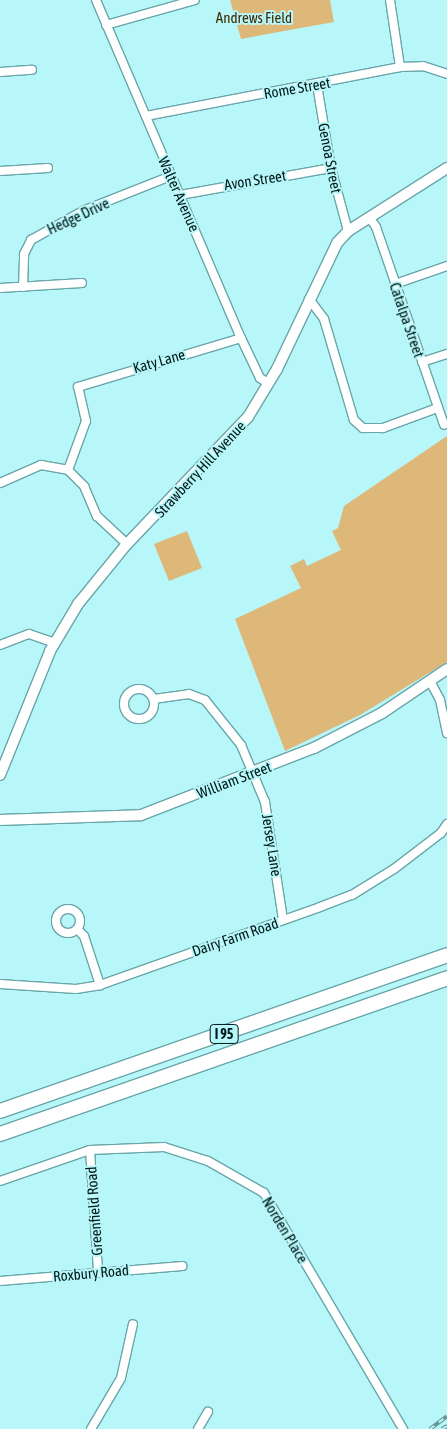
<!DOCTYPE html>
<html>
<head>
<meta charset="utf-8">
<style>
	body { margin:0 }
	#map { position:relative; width:447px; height:1429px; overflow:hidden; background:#b8f7f9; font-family:"Asap Condensed",sans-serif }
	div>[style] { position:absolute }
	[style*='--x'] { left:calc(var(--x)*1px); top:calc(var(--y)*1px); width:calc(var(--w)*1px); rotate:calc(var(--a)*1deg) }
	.green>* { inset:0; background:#deb879 }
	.roads { filter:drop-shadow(1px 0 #69a6a9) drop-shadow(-1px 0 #69a6a9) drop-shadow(0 1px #69a6a9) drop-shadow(0 -1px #69a6a9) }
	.street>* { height:8px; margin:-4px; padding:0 4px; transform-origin:4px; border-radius:4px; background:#fff }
	.street>.ring { margin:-4px; padding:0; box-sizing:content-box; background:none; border:8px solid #fff; border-radius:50% }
	.secondary>* { height:10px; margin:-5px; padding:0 5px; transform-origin:5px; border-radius:5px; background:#fff }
	.highway>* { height:14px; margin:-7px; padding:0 7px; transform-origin:7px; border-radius:7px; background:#fff }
	.rail>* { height:4px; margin-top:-2px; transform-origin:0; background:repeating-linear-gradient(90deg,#b8f7f9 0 5.5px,#608d8e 0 11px); box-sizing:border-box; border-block:1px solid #608d8e }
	span { translate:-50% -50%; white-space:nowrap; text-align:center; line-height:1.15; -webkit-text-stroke:4px #b8f7f9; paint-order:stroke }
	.shield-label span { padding:1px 4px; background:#b8f7f9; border:1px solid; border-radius:4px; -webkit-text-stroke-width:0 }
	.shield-label { font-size:14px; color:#021a1b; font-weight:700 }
	.park-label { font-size:15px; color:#3f2c06 }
	.street-label { font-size:15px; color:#021a1b }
</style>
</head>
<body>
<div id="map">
	<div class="green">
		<div style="clip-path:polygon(230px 0,330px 0,334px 22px,241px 39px)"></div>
		<div style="clip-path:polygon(447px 436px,447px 662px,360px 715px,285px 751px,235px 619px,301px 588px,290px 566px,304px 559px,307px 566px,341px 550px,332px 531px,338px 528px,344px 506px)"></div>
		<div style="clip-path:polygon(187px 531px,202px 568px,169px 581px,154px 544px)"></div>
	</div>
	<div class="roads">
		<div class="street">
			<div style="--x:96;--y:0;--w:368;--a:66.8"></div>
			<div style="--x:241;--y:338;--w:44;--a:64.6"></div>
			<div style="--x:260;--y:378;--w:9;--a:32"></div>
			<div style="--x:390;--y:0;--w:68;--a:81.5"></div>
			<div style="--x:106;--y:25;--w:92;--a:-15.7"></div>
			<div style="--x:0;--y:72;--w:32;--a:-4"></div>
			<div style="--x:317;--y:85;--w:84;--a:80.4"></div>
			<div style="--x:331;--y:168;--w:65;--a:74.9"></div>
			<div style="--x:146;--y:116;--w:259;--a:-10.9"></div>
			<div style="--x:400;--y:67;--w:23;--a:-2"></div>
			<div style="--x:423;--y:66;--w:25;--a:18"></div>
			<div style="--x:0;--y:171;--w:48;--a:-3.6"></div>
			<div style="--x:180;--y:195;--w:153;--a:-10.1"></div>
			<div style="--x:369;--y:217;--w:12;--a:55"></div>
			<div style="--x:376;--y:227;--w:209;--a:71"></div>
			<div style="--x:395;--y:284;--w:55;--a:-19.1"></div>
			<div style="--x:23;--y:287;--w:33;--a:-88"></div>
			<div style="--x:24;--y:254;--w:16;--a:-63"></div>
			<div style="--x:31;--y:240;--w:62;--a:-29.1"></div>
			<div style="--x:85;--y:210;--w:92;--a:-21.6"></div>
			<div style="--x:0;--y:288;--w:82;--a:-3.5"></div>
			<div style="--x:309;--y:299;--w:25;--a:53"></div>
			<div style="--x:324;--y:319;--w:105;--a:73.5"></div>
			<div style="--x:354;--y:420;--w:12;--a:42"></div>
			<div style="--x:363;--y:428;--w:20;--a:0"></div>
			<div style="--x:383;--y:428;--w:58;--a:-20.3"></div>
			<div style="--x:422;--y:362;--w:26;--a:-18"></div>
			<div style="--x:68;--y:470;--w:52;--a:-69.8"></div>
			<div style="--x:86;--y:421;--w:35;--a:-103"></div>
			<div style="--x:78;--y:387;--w:170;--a:-16.7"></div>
			<div style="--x:0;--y:483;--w:45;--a:-23.7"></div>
			<div style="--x:41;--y:465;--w:27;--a:10"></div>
			<div style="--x:68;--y:470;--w:23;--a:45"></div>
			<div style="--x:84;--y:486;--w:33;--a:67"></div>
			<div style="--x:97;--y:516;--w:41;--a:43"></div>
			<div style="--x:0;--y:645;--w:31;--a:-21"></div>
			<div style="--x:29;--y:634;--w:28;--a:19"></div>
			<div style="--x:430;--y:681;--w:21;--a:62"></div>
			<div style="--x:440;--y:700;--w:34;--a:78"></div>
			<div class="ring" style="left:124px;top:689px;width:22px;height:22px"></div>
			<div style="--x:154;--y:699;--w:35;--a:-8"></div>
			<div style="--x:189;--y:694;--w:17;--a:21"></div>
			<div style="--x:205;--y:700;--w:58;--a:51.3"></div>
			<div style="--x:241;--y:745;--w:62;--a:67.2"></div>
			<div style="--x:265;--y:802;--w:119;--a:81.3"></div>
			<div class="ring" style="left:56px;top:909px;width:16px;height:16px"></div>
			<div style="--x:77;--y:929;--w:10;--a:45"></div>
			<div style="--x:84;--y:936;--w:52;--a:71.9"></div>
			<div style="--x:0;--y:984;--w:76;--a:3.8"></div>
			<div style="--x:76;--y:989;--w:24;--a:-9"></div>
			<div style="--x:100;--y:985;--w:233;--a:-19.5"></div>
			<div style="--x:320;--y:907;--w:34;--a:-21"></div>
			<div style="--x:352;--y:895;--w:49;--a:-31.8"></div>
			<div style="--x:394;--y:869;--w:59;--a:-37.5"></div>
			<div style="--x:441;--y:833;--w:11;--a:-56"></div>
			<div style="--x:90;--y:1150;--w:122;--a:86.2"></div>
			<div style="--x:0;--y:1181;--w:95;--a:-19"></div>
			<div style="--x:90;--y:1150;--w:74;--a:-2.3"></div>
			<div style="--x:164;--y:1147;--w:46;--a:17.7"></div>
			<div style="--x:208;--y:1161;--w:64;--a:29.7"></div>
			<div style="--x:264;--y:1193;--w:274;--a:59.5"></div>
			<div style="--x:0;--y:1281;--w:183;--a:-4.7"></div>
			<div style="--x:91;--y:1429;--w:59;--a:-59.5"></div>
			<div style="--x:121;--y:1378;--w:55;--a:-77.5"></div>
			<div style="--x:198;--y:1429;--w:20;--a:-60"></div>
		</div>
		<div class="secondary">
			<div style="--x:0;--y:775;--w:134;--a:-68"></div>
			<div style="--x:50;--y:651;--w:55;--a:-59.2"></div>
			<div style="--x:78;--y:604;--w:77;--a:-50.8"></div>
			<div style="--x:127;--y:544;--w:175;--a:-46.4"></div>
			<div style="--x:248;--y:417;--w:56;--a:-58.9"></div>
			<div style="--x:277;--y:369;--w:140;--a:-64.5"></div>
			<div style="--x:337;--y:243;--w:16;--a:-47"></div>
			<div style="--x:348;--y:231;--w:117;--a:-32.5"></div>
			<div style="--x:0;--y:820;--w:141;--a:-2"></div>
			<div style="--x:141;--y:815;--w:186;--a:-21.2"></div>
			<div style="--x:314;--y:748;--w:76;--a:-27.2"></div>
			<div style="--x:382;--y:713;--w:78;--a:-34.1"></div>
		</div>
		<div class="highway">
			<div style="--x:0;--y:1111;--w:473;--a:-19.2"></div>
			<div style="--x:0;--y:1134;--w:473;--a:-19.2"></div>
		</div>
	</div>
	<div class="rail">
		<div style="--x:430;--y:1429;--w:21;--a:-37"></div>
		<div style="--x:442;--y:1429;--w:6;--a:-31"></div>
	</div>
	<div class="shield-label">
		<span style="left:224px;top:1034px">I 95</span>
	</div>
	<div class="park-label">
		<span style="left:254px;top:18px">Andrews Field</span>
	</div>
	<div class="street-label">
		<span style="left:297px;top:88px;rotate:-10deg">Rome Street</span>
		<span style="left:330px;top:158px;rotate:79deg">Genoa Street</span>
		<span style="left:255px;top:180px;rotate:-9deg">Avon Street</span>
		<span style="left:179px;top:194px;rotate:66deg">Walter Avenue</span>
		<span style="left:78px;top:216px;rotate:-25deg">Hedge Drive</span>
		<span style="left:407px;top:320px;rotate:71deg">Catalpa Street</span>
		<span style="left:159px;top:361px;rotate:-16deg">Katy Lane</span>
		<span style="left:200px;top:469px;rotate:-47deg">Strawberry Hill Avenue</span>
		<span style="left:234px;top:780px;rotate:-21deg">William Street</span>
		<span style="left:272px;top:845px;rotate:81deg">Jersey Lane</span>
		<span style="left:235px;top:937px;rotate:-19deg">Dairy Farm Road</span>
		<span style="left:94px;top:1211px;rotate:-94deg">Greenfield Road</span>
		<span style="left:285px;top:1230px;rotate:59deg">Norden Place</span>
		<span style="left:91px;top:1273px;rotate:-5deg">Roxbury Road</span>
	</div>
</div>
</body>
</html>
